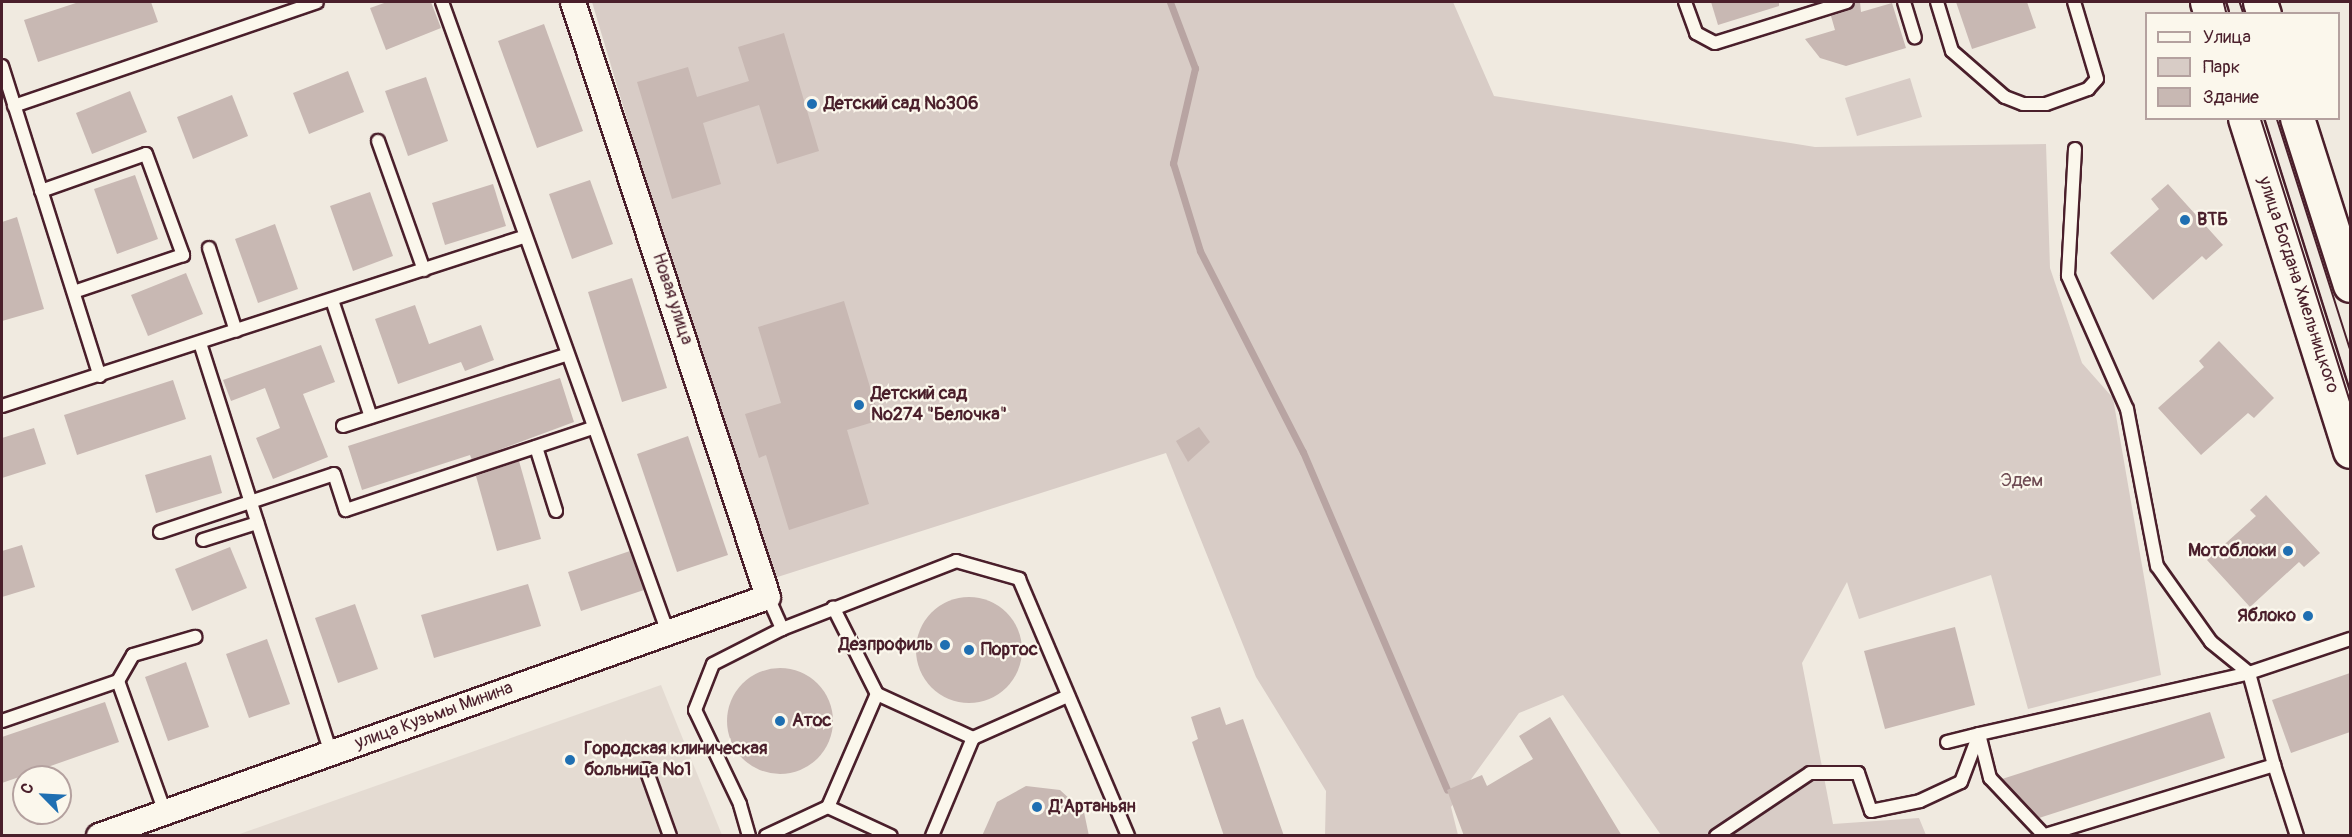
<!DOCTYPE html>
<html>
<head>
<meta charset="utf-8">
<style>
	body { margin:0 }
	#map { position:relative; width:2352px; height:837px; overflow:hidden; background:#f0eae0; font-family:Pangolin,sans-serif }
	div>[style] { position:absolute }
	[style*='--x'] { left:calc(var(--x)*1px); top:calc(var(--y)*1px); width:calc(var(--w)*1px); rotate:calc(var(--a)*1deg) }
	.built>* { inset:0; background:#e4dbd2 }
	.green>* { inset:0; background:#d8ccc6 }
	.stream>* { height:7px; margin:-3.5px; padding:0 3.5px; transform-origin:3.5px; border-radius:3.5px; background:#b8a4a2 }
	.building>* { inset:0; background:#c8b8b3 }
	.round { border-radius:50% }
	.roads { filter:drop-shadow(2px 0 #4a1f2b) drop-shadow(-2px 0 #4a1f2b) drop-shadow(0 2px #4a1f2b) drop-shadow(0 -2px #4a1f2b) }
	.lane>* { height:12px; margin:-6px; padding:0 6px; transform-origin:6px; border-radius:6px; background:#fbf7ec }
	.street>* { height:24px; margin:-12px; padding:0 12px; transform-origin:12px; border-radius:12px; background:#fbf7ec }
	.highway>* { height:33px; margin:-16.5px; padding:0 16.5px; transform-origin:16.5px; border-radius:16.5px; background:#fbf7ec }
	.tram>* { height:1.5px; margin:-0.75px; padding:0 0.75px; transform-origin:0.75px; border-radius:0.75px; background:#4a1f2b }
	.dots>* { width:16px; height:16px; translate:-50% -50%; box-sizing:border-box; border:3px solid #fbf7ec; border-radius:50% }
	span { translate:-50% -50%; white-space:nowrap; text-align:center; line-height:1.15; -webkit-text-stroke:4.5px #fbf7ec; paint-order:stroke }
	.poi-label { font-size:18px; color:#4a1f2b; font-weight:700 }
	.left { translate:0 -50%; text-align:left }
	.right { translate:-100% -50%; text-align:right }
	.street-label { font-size:18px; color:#4a1f2b }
	.park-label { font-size:18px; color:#6e4a52 }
	.frame { position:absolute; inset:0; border:3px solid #4a1f2b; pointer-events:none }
	.legend { position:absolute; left:2145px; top:12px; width:195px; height:108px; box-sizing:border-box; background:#fbf7ec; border:2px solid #b4a19f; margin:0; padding:8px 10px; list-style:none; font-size:18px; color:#4a1f2b }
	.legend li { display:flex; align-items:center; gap:12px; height:30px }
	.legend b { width:30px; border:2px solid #b4a19f }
	.north { position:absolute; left:12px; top:765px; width:60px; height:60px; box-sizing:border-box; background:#fbf7ec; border:2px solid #b4a19f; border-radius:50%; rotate:294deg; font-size:16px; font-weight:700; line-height:24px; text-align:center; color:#4a1f2b }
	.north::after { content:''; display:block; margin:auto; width:21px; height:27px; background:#1f6fb2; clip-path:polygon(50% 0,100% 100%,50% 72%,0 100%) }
</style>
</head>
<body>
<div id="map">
	<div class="built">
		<div style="clip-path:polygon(661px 685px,722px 835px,234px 836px)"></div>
	</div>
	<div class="green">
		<div style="clip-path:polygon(592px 2px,1453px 2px,1494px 96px,1815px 147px,2046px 144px,2050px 268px,2082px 363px,2113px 398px,2161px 675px,2028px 709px,1991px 575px,1859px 619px,1847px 582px,1802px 663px,1833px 824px,1919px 818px,1926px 835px,1661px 835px,1563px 695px,1519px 713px,1451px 807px,1458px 835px,1325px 835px,1326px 791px,1256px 677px,1166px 453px,765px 581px)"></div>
		<div style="clip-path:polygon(1910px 78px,1922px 117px,1857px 136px,1845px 98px)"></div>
	</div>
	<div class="stream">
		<div style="--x:1170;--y:2;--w:71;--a:69.3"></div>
		<div style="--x:1195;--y:68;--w:98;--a:103"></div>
		<div style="--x:1173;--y:163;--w:92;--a:72.9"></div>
		<div style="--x:1200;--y:251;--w:226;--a:62.9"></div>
		<div style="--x:1303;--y:452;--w:367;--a:66.9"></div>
	</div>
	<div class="building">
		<div style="clip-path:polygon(79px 2px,151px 2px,158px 22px,38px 62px,24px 20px)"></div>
		<div style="clip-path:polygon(387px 2px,431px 2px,441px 28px,386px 50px,370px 8px)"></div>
		<div style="clip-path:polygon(1711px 2px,1779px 2px,1779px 6px,1718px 25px)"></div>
		<div style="clip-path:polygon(1855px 2px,1860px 2px,1861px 12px,1892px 3px,1906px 48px,1846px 66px,1820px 58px,1805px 39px,1835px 30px,1831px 16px,1850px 10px)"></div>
		<div style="clip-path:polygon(1956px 2px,2027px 2px,2036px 28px,1972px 49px)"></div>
		<div style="clip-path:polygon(544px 24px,583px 131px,537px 148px,498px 41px)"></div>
		<div style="clip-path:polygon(784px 33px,819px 151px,777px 164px,759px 105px,703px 123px,721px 184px,672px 199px,637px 82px,688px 67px,697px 97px,749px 81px,738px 47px)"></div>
		<div style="clip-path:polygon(348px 71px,364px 112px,309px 134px,293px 93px)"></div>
		<div style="clip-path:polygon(426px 77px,448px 141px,408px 156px,385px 91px)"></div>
		<div style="clip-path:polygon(130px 91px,147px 132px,92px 154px,76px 113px)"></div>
		<div style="clip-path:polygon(232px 95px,248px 136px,193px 159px,177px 117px)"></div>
		<div style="clip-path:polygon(135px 175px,158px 239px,117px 254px,94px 189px)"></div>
		<div style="clip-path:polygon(590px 180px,613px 244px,572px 259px,549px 194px)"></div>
		<div style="clip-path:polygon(493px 184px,506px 226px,445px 245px,432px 203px)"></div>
		<div style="clip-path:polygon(2168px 184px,2223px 245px,2206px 260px,2202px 256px,2153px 300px,2110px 253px,2159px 209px,2151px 199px)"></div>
		<div style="clip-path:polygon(370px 192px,393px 256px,353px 271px,330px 206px)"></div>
		<div style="clip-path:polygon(17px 217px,44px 309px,2px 321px,2px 222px)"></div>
		<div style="clip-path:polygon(275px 224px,298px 289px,258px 303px,235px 239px)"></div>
		<div style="clip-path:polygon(186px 273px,203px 314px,148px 336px,131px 295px)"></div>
		<div style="clip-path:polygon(632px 278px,667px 388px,622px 402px,588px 292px)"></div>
		<div style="clip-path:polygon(844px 301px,880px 420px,847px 430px,869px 504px,789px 530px,766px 455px,759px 458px,745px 414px,781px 403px,758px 327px)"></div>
		<div style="clip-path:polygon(415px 305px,429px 344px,481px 325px,494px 360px,465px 371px,461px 362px,398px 384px,375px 319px)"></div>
		<div style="clip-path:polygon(2219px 341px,2274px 398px,2254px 418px,2248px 413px,2201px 455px,2158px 408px,2204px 367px,2199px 361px)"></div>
		<div style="clip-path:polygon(321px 345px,335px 382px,303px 394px,328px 457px,273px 479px,256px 438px,280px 428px,265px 388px,231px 401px,223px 380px)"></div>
		<div style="clip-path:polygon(560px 378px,574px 422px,472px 460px,470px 455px,362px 490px,348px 446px)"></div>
		<div style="clip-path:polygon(173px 380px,186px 419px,77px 455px,64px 415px)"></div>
		<div style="clip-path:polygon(1199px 427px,1210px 442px,1188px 462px,1176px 441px)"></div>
		<div style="clip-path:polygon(34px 428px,46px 464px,2px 478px,2px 438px)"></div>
		<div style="clip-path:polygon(688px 436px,728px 555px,677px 572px,637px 454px)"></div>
		<div style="clip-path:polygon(211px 455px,222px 493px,156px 513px,145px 475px)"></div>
		<div style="clip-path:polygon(519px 461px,541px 539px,497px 551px,476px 476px)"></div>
		<div style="clip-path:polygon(2266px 495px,2320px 553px,2304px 567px,2299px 562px,2250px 607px,2207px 560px,2256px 516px,2250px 510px)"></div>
		<div style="clip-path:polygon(22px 545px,35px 587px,2px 597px,2px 551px)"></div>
		<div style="clip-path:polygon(230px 547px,247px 588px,192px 611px,175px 569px)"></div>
		<div style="clip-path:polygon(630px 551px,644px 590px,581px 611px,568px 572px)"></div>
		<div style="clip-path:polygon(528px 584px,541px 626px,434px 658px,421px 615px)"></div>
		<div class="round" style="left:916px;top:597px;width:106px;height:106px"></div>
		<div style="clip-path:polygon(355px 604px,378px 669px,338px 683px,315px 618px)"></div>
		<div style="clip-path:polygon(1955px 627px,1975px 705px,1885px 729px,1864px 651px)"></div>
		<div style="clip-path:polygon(267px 639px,290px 704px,249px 718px,226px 654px)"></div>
		<div style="clip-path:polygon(186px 662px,209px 727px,168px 741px,145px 677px)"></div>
		<div class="round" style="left:727px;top:668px;width:106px;height:106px"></div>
		<div style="clip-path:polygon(2350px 673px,2350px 732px,2291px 753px,2272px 700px)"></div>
		<div style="clip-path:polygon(105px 702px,119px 742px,2px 783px,2px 737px)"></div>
		<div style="clip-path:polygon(1220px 707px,1226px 725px,1243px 719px,1284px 836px,1224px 836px,1192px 742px,1198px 739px,1191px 717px)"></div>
		<div style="clip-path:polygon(2210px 712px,2225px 758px,2039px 818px,2002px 779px)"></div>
		<div style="clip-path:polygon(1550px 717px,1622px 836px,1464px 836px,1447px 790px,1482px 775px,1487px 786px,1533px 759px,1519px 736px)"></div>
		<div style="clip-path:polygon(1026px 786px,1060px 790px,1084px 812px,1089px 836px,982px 836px,997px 802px)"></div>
	</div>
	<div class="roads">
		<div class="lane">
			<div style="--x:442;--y:2;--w:670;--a:70.29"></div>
			<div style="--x:1685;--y:2;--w:33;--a:70"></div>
			<div style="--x:1696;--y:33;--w:21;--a:28"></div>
			<div style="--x:1715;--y:43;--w:138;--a:-17.3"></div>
			<div style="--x:1904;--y:2;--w:37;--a:73"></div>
			<div style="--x:1937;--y:2;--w:51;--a:73"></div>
			<div style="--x:1952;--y:51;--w:70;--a:41"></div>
			<div style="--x:2005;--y:97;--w:19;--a:21"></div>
			<div style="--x:2023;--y:104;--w:23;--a:0"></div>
			<div style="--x:2046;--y:104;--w:45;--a:-19.7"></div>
			<div style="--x:2088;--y:89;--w:13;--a:-48"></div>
			<div style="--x:2097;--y:79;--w:80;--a:-106.6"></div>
			<div style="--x:2;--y:66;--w:325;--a:72.5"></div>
			<div style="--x:14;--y:106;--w:320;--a:-18.9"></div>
			<div style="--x:378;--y:141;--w:137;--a:70.4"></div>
			<div style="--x:2075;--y:149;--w:127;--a:93.2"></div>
			<div style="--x:2068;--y:276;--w:145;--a:66.1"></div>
			<div style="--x:2127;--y:409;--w:160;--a:79.2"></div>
			<div style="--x:2157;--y:566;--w:93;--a:54.6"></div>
			<div style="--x:2211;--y:642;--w:49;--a:39.2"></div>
			<div style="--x:2249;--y:673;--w:95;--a:74.8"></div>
			<div style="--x:41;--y:191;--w:111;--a:-19.4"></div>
			<div style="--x:146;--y:154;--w:108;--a:69.9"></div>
			<div style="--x:183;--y:255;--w:115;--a:161.3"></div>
			<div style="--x:209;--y:248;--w:87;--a:72"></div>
			<div style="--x:332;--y:300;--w:123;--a:71.6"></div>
			<div style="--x:200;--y:343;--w:430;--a:72.3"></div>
			<div style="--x:2;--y:406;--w:548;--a:-17.97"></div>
			<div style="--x:343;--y:426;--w:234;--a:-17.7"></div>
			<div style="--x:536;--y:447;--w:67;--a:72.6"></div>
			<div style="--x:160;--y:532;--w:183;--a:-18.4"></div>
			<div style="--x:334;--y:474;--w:38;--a:72"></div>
			<div style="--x:346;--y:510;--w:260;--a:-18.4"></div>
			<div style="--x:203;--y:540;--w:57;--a:-17.5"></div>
			<div style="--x:768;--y:597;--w:35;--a:66"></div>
			<div style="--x:118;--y:681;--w:30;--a:-60"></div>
			<div style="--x:133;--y:655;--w:65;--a:-16.2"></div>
			<div style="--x:877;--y:694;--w:106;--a:24.6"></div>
			<div style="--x:973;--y:738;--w:104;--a:-23.9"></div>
			<div style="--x:2;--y:721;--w:123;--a:-19"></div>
			<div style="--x:118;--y:681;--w:139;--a:70.3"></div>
			<div style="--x:1947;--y:742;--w:33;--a:-14"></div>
			<div style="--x:646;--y:769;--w:71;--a:70.3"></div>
			<div style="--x:828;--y:807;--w:123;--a:-66.6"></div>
			<div style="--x:877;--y:694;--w:97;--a:-116.8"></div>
			<div style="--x:2041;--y:832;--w:74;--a:-133.4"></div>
			<div style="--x:1990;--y:778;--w:45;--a:-104"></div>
			<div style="--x:1979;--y:734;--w:277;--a:-12.7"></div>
			<div style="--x:2249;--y:673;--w:107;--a:-18.6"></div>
			<div style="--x:749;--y:836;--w:33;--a:-106"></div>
			<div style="--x:740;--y:804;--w:104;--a:-115.6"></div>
			<div style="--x:695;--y:710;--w:49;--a:-68.6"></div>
			<div style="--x:713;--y:664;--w:77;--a:-26.9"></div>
			<div style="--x:782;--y:629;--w:187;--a:-21.3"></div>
			<div style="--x:956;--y:561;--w:66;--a:15.9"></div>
			<div style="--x:1019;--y:579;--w:279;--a:67"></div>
			<div style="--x:766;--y:836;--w:68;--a:-25.1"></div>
			<div style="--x:828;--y:807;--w:69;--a:24.7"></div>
			<div style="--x:932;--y:836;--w:106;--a:-67.3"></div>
			<div style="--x:1716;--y:836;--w:113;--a:-33.8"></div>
			<div style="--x:1810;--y:773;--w:48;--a:0"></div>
			<div style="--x:1858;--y:773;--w:40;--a:71.1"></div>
			<div style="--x:1871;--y:811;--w:50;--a:-11.5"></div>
			<div style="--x:1920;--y:801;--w:45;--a:-24.9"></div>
			<div style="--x:1961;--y:782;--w:51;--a:-69.4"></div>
			<div style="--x:2042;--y:836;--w:243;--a:-17"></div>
			<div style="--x:2274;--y:765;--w:75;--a:72.1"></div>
		</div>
		<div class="street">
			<div style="--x:99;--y:836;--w:710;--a:-19.66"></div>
			<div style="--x:768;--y:597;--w:626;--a:-108.15"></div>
		</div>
		<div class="highway">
			<div style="--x:2207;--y:2;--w:13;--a:72"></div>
			<div style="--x:2260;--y:2;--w:13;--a:72"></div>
			<div style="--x:2245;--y:118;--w:349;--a:72.5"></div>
			<div style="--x:2297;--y:118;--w:175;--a:72.4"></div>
		</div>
	</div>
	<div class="tram">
		<div style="--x:2224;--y:2;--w:12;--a:76"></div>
		<div style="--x:2240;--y:2;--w:13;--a:72"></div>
		<div style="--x:2261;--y:118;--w:296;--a:72.5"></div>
		<div style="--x:2277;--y:118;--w:241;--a:72.4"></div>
	</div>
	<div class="dots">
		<div style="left:812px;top:104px;background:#1f6fb2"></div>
		<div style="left:2185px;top:220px;background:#1f6fb2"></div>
		<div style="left:859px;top:405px;background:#1f6fb2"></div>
		<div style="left:2288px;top:551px;background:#1f6fb2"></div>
		<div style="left:2308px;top:616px;background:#1f6fb2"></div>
		<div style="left:945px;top:645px;background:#1f6fb2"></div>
		<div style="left:969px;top:650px;background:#1f6fb2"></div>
		<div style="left:780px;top:721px;background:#1f6fb2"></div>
		<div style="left:570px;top:760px;background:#1f6fb2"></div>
		<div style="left:1037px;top:807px;background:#1f6fb2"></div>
	</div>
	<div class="poi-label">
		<span class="left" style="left:824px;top:104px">Детский сад №306</span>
		<span class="left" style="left:2197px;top:220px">ВТБ</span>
		<span class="left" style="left:871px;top:405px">Детский сад<br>№274 "Белочка"</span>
		<span class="right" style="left:2276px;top:551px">Мотоблоки</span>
		<span class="right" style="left:2296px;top:616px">Яблоко</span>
		<span class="right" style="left:933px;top:645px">Дезпрофиль</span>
		<span class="left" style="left:981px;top:650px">Портос</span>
		<span class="left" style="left:792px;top:721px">Атос</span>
		<span class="left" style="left:584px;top:760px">Городская клиническая<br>больница №1</span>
		<span class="left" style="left:1049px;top:807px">Д'Артаньян</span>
	</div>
	<div class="street-label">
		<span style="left:2298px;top:285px;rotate:72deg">улица Богдана Хмельницкого</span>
		<span style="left:672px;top:299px;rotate:72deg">Новая улица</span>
		<span style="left:434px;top:716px;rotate:-20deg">улица Кузьмы Минина</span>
	</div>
	<div class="park-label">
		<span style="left:2022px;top:481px">Эдем</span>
	</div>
	<div class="frame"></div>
	<ul class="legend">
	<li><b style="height:8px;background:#fbf7ec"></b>Улица</li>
	<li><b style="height:16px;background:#d8ccc6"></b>Парк</li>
	<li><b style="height:16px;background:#c8b8b3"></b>Здание</li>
	</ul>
	<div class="north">С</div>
</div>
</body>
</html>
